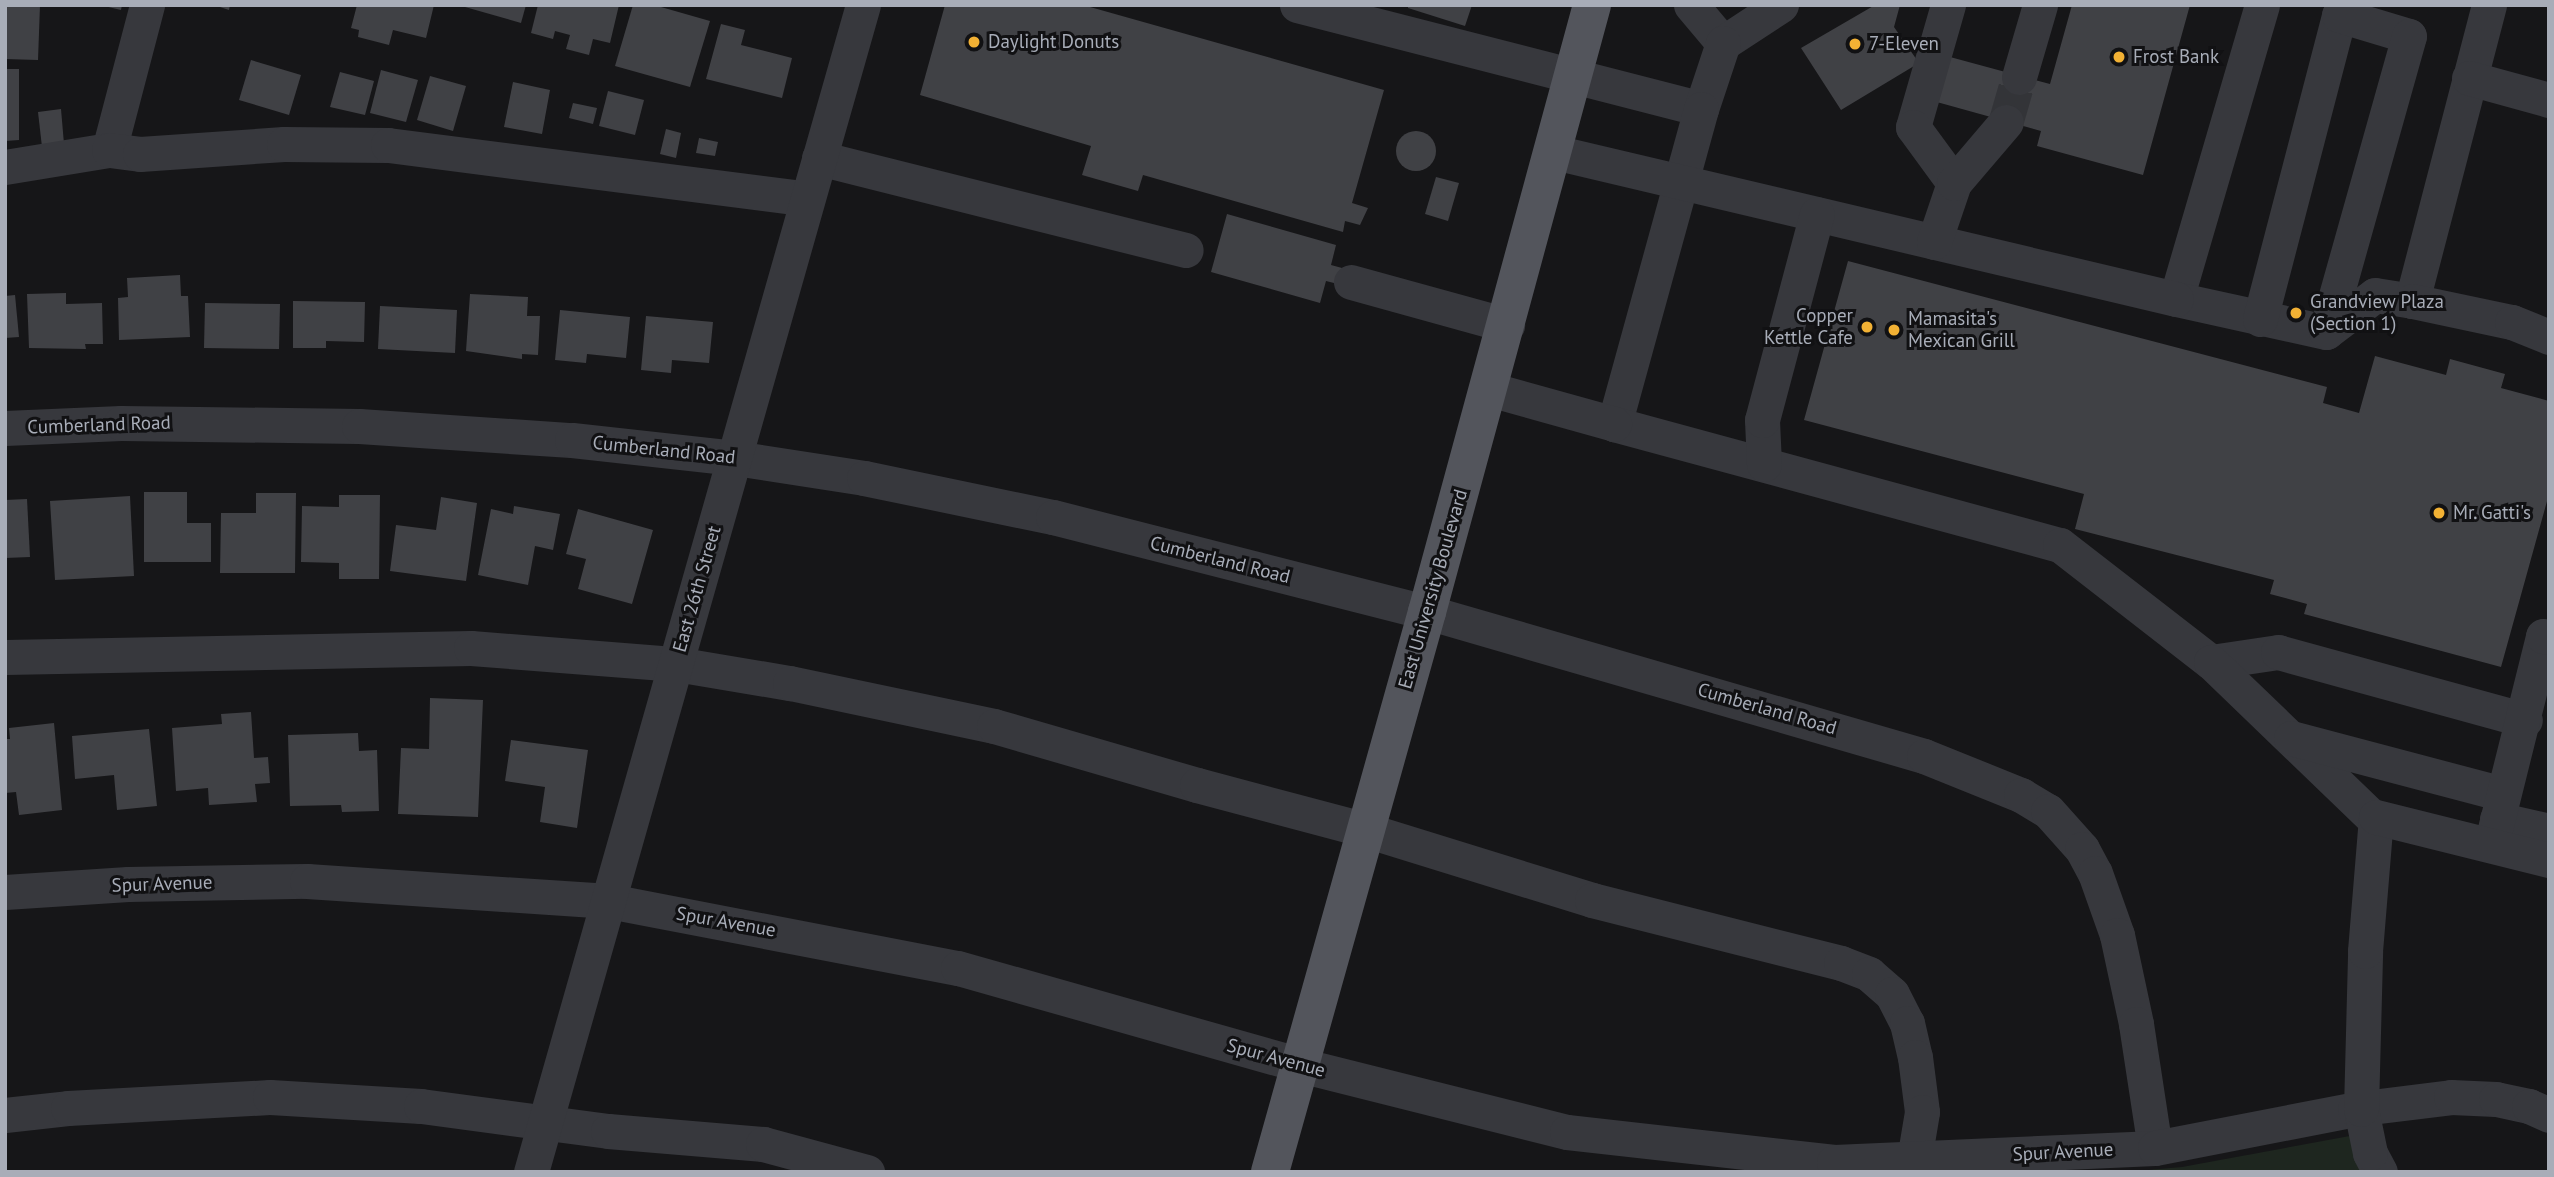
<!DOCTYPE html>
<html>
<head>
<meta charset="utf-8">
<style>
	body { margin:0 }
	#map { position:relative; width:2554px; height:1177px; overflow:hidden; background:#161618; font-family:"PT Sans",sans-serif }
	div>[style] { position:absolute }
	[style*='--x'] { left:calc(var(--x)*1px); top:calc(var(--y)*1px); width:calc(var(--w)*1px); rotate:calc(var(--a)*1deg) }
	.green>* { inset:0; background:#1e261f }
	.building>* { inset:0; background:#404145 }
	.round { border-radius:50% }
	.minor-tunnel>* { height:35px; margin-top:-17.5px; transform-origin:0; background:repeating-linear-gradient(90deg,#333438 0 35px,transparent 0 53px) }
	.minor>* { height:35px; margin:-17.5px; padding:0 17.5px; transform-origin:17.5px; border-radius:17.5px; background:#37383d }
	.major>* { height:38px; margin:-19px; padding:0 19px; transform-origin:19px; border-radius:19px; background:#53555c }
	.dots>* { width:19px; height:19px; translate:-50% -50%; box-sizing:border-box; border:4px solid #111113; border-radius:50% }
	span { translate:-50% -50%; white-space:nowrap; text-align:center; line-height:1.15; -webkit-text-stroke:6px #111113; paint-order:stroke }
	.poi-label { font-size:19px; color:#a8adb8 }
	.left { translate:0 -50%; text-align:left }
	.right { translate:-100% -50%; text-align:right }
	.street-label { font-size:19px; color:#a8adb8 }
	.frame { position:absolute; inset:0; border:7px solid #a8adb8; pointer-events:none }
</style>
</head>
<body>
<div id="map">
	<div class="green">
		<div style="clip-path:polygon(2366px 1133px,2380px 1172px,2125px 1172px,2182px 1167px)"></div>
	</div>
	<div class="building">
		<div style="clip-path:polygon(5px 5px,40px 5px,38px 60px,5px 59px)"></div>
		<div style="clip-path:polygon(100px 5px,122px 5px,121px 10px)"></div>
		<div style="clip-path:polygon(214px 5px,230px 5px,229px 10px)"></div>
		<div style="clip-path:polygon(357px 5px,434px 5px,426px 38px,393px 30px,389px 45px,358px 37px,359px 30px,351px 28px)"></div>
		<div style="clip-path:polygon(458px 5px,526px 5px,521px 23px)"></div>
		<div style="clip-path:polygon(538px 5px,619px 5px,610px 43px,593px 39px,589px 55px,566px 49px,570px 35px,555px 31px,553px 39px,531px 33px)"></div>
		<div style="clip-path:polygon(633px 5px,654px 5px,710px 21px,690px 87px,615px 66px)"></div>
		<div style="clip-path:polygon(945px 5px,1083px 5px,1384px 90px,1352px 203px,1368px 208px,1360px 225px,1345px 221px,1343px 232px,1143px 175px,1138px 191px,1082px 175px,1091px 146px,920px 95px)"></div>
		<div style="clip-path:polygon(1408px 5px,1472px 5px,1465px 26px,1408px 8px)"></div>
		<div style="clip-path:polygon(1875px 5px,1900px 5px,1894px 27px,1919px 63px,1841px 110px,1801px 48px)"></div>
		<div style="clip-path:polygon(2072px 5px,2190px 5px,2143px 175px,2037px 146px,2041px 131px,1926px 99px,1939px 54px,2050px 84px)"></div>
		<div style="clip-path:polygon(721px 24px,745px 30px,741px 45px,792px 58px,782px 98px,706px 79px)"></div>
		<div style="clip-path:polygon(251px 60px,301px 75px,289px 115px,239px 100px)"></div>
		<div style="clip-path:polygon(5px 69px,19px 69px,19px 140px,5px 141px)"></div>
		<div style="clip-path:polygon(381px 70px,418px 80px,406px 122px,370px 113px)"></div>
		<div style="clip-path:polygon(340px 72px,374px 81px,365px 115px,330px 107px)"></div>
		<div style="clip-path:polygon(430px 76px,466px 86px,453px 131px,417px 120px)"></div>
		<div style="clip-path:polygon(513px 82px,550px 90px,542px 134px,504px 127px)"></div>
		<div style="clip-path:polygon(608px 91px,644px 100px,635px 135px,599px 126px)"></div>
		<div style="clip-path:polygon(573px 103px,597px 108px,593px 124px,569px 118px)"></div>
		<div style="clip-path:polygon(61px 109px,64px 144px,42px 147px,38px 112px)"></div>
		<div style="clip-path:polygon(666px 129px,681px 133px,676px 158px,660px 154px)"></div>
		<div class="round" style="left:1396px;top:131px;width:40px;height:40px"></div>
		<div style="clip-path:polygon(699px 138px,718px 142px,715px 156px,696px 153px)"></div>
		<div style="clip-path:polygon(1436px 177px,1459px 183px,1448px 221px,1425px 214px)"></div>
		<div style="clip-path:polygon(1227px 214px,1336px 245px,1331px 265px,1342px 268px,1338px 284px,1326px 281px,1320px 303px,1211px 272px)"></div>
		<div style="clip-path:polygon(1848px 261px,2327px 387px,2323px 403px,2359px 413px,2375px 356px,2446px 375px,2450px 359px,2505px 374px,2501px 388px,2549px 401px,2549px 494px,2501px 667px,2304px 614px,2307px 604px,2270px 594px,2274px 580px,2075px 529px,2084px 494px,1804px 420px)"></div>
		<div style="clip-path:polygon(180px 275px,181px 296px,188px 296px,190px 337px,119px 340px,118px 298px,128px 297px,127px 278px)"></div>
		<div style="clip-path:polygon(66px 293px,66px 304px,102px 303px,103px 344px,85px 344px,86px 349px,29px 348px,27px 294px)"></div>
		<div style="clip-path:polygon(470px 294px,528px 297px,527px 316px,540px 316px,538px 355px,522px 354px,522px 359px,466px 351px)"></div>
		<div style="clip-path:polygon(15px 295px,19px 337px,5px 338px,5px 296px)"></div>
		<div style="clip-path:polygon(293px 301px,365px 302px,364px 342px,326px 341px,326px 348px,293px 348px)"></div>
		<div style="clip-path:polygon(205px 303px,280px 304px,279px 349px,204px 348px)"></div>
		<div style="clip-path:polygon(380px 306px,457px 310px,455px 353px,378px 349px)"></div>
		<div style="clip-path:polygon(560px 310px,630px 317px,626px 358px,587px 354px,586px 363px,555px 360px)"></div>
		<div style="clip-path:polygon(646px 316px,713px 322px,709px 363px,672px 360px,671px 373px,641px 370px)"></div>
		<div style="clip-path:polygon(144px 492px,187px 492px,187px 523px,211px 523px,211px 562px,144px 562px)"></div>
		<div style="clip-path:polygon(256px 493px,296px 493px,295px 573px,220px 573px,221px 513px,256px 513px)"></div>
		<div style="clip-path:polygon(339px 495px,380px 495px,379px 579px,339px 579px,339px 563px,301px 562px,302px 506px,339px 507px)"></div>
		<div style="clip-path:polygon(130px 496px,134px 576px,55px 580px,50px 501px)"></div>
		<div style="clip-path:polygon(441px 497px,477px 503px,466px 581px,390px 571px,396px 525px,436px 530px)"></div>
		<div style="clip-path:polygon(27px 499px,30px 557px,5px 558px,5px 500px)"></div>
		<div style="clip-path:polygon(514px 506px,560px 514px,553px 550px,535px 546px,528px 585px,478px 575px,491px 509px,513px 514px)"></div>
		<div style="clip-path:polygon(578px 509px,653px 530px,632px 604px,578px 589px,586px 559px,566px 554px)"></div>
		<div style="clip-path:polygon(430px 698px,483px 700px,478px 817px,398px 814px,401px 748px,429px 749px)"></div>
		<div style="clip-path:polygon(251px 712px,254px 758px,268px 757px,270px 783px,255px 784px,257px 802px,209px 805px,208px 788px,176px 791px,172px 728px,222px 724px,221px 714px)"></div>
		<div style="clip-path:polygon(54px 723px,62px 810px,19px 815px,16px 792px,5px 793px,5px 739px,10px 739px,9px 728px)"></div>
		<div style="clip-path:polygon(149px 729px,157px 806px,117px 810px,114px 775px,75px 779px,72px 736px)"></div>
		<div style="clip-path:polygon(358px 733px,359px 751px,377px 750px,379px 811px,342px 812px,341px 805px,290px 806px,288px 735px)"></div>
		<div style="clip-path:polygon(511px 740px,588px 750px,577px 828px,540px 822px,545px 787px,505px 781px)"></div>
	</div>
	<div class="minor-tunnel">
		<div style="--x:2006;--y:122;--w:47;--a:-73.9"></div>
	</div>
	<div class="minor">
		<div style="--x:1297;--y:5;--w:417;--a:14.4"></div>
		<div style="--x:1691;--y:5;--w:50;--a:49.9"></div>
		<div style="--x:1781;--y:5;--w:69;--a:146.8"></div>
		<div style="--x:1723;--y:43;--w:70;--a:108.4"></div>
		<div style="--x:1701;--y:109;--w:327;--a:105.4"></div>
		<div style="--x:1614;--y:424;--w:462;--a:15.2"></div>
		<div style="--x:2060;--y:545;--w:191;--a:37.8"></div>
		<div style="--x:2211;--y:662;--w:68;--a:-8.5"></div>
		<div style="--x:2278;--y:652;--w:256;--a:15.4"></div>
		<div style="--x:1948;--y:5;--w:127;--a:106"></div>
		<div style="--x:1913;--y:127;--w:69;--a:53.8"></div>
		<div style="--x:2262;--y:5;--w:306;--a:106.3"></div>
		<div style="--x:2176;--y:299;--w:154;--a:12.4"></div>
		<div style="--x:2326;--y:332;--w:61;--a:-37.1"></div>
		<div style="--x:2375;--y:295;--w:37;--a:9"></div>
		<div style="--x:2489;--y:5;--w:306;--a:104.6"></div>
		<div style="--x:2412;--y:301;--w:102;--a:11.9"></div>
		<div style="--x:2512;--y:322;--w:40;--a:22"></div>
		<div style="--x:2019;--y:77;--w:75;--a:-73.7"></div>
		<div style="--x:2469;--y:78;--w:83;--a:15.4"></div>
		<div style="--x:109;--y:150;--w:150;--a:-75.3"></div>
		<div style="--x:1554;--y:152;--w:639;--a:13.3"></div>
		<div style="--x:819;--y:158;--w:378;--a:14.1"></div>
		<div style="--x:5;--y:167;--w:105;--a:-9.3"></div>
		<div style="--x:109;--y:150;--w:31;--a:7"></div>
		<div style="--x:140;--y:154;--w:144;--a:-4"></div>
		<div style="--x:284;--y:144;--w:104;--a:0.6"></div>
		<div style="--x:388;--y:145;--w:422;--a:7.3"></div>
		<div style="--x:1934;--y:242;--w:62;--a:-71.3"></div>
		<div style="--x:1954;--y:183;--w:80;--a:-49.6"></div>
		<div style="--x:1351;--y:282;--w:162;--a:15.4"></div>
		<div style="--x:2260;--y:319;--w:314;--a:-75.4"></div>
		<div style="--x:2339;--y:15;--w:73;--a:16.7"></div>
		<div style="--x:2409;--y:36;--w:307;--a:105.7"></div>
		<div style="--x:1489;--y:389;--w:130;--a:15.6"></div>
		<div style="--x:5;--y:428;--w:116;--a:-2.5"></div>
		<div style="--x:121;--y:423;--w:238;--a:0.7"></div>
		<div style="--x:359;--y:426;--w:213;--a:3.8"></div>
		<div style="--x:572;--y:440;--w:164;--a:6.3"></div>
		<div style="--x:735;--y:458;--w:131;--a:8.8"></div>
		<div style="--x:864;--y:478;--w:193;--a:11.7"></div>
		<div style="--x:1053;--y:517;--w:386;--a:14.3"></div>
		<div style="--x:1427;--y:612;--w:517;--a:16.16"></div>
		<div style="--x:1924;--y:756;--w:105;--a:21.9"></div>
		<div style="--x:2021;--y:795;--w:31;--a:31"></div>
		<div style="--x:2048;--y:811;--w:51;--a:48.2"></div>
		<div style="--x:2082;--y:849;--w:27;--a:62"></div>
		<div style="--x:2095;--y:873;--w:66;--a:70.5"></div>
		<div style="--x:2117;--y:935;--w:91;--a:77.9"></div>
		<div style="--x:2136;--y:1024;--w:125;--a:81.3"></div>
		<div style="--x:1764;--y:464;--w:44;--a:-92.6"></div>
		<div style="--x:1762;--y:420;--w:213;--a:-75.1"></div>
		<div style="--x:5;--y:657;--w:466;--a:-1.1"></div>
		<div style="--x:471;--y:648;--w:206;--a:4.5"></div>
		<div style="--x:676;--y:664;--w:116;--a:9.5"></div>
		<div style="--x:790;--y:683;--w:208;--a:11.9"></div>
		<div style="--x:994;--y:726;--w:211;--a:16.2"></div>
		<div style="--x:1197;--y:785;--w:175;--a:14.9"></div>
		<div style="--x:1366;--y:830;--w:237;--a:17.2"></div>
		<div style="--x:1592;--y:900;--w:257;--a:14.2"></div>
		<div style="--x:1841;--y:963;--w:30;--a:21"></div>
		<div style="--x:1869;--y:974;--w:30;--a:41"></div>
		<div style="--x:1892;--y:994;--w:33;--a:63"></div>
		<div style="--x:1907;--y:1023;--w:35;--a:77"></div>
		<div style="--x:1915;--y:1057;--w:55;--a:82.7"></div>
		<div style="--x:1922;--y:1112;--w:61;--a:99.5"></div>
		<div style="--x:2211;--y:662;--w:228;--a:43.9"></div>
		<div style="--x:2291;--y:738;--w:219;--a:14.8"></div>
		<div style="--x:2497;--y:819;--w:53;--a:13"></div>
		<div style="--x:2491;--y:845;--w:215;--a:-76"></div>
		<div style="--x:2543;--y:636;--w:6;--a:9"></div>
		<div style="--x:5;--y:892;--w:123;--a:-3.7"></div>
		<div style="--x:128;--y:884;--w:179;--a:-1"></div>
		<div style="--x:307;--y:881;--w:303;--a:3.8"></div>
		<div style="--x:609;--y:901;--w:355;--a:10.9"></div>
		<div style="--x:958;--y:968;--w:355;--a:15.8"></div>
		<div style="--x:1300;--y:1065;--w:275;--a:14.1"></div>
		<div style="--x:1567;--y:1132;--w:269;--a:6.4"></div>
		<div style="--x:1834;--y:1162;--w:321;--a:-2.5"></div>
		<div style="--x:2155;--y:1148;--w:204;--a:-11"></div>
		<div style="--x:2355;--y:1109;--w:97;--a:-7.1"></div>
		<div style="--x:2451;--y:1097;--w:45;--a:2.5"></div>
		<div style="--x:2496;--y:1099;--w:34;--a:12"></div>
		<div style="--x:2529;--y:1106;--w:22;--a:24"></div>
		<div style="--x:5;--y:1115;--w:63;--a:-6.3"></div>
		<div style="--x:68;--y:1108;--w:202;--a:-3.1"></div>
		<div style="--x:270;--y:1097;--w:151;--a:3.4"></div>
		<div style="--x:421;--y:1106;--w:189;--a:7.6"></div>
		<div style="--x:608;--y:1131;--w:156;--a:4.8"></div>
		<div style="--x:763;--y:1144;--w:108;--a:15.1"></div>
		<div style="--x:531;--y:1172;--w:1213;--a:-74.12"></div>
		<div style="--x:2380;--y:1172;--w:21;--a:-118"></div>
		<div style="--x:2370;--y:1153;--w:45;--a:-101.6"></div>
		<div style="--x:2361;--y:1109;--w:158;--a:-88.5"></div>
		<div style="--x:2365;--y:951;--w:134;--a:-85.3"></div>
		<div style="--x:2376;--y:817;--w:178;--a:14"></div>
	</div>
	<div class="major">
		<div style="--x:1270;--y:1172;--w:582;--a:-74.34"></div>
		<div style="--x:1427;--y:612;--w:629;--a:-74.79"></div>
	</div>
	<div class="dots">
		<div style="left:974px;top:42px;background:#f2b134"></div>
		<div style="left:1855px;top:44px;background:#f2b134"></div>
		<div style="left:2119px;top:57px;background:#f2b134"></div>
		<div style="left:2296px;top:313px;background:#f2b134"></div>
		<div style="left:1867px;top:327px;background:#f2b134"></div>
		<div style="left:1894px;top:330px;background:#f2b134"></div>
		<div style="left:2439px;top:513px;background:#f2b134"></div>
	</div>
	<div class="poi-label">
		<span class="left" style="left:988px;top:42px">Daylight Donuts</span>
		<span class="left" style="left:1869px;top:44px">7-Eleven</span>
		<span class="left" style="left:2133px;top:57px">Frost Bank</span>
		<span class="left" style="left:2310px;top:313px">Grandview Plaza<br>(Section 1)</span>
		<span class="right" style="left:1853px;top:327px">Copper<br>Kettle Cafe</span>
		<span class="left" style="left:1908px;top:330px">Mamasita's<br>Mexican Grill</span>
		<span class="left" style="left:2453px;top:513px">Mr. Gatti's</span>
	</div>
	<div class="street-label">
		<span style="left:99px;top:425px;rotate:-2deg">Cumberland Road</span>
		<span style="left:664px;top:450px;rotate:6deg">Cumberland Road</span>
		<span style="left:1220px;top:560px;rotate:14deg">Cumberland Road</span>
		<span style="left:697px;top:589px;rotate:-74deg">East 26th Street</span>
		<span style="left:1433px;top:589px;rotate:-74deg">East University Boulevard</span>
		<span style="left:1767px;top:709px;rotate:16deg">Cumberland Road</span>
		<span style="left:162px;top:884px;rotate:-2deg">Spur Avenue</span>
		<span style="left:726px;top:922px;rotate:10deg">Spur Avenue</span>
		<span style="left:1276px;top:1058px;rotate:15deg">Spur Avenue</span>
		<span style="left:2063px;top:1152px;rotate:-3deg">Spur Avenue</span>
	</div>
	<div class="frame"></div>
</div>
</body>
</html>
